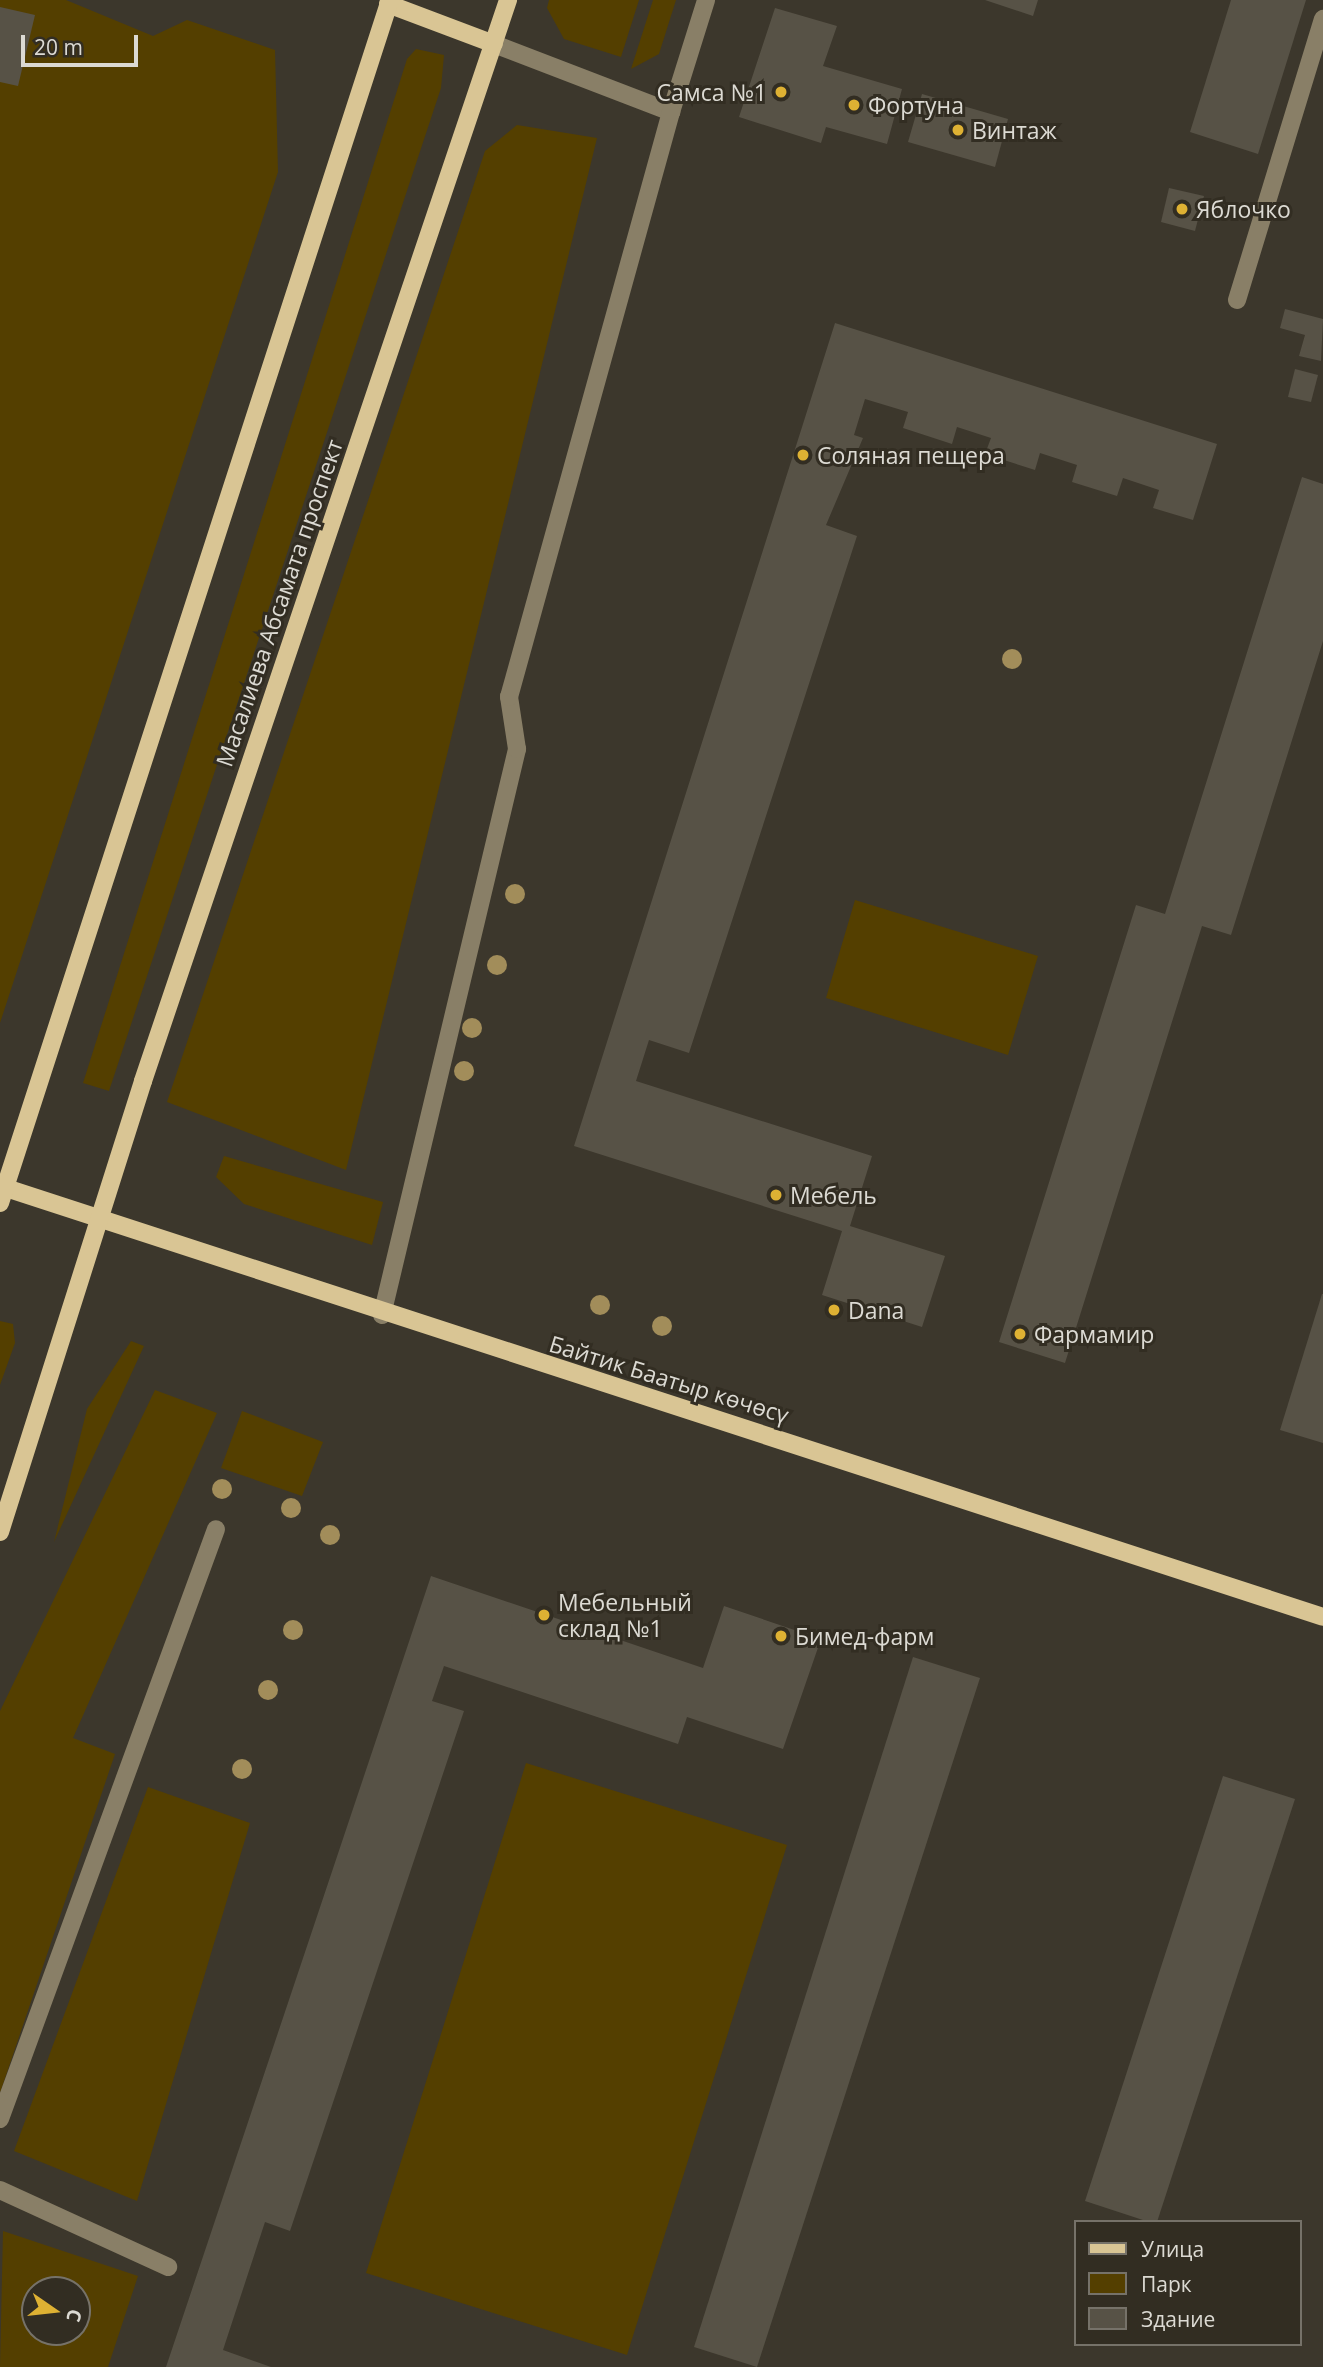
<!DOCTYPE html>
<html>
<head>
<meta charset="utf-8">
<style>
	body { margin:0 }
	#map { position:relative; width:1323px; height:2367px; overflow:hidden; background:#3c372c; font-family:"Open Sans",sans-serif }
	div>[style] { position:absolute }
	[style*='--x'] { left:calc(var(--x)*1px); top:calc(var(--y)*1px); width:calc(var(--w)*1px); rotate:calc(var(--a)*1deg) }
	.green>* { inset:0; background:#543f00 }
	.building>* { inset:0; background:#575246 }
	.minor>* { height:18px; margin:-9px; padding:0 9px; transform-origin:9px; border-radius:9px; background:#897f67 }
	.major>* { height:18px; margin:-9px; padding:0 9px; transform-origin:9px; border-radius:9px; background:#d9c594 }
	.trees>* { width:20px; height:20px; margin:-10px; border-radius:50%; background:#a28d5a }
	.dots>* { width:19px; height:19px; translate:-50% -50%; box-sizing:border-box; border:4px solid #322d22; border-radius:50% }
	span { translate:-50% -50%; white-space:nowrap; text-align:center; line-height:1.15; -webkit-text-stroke:6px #322d22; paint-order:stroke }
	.poi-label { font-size:23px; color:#dcdad3 }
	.right { translate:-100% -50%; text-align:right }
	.left { translate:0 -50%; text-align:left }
	.street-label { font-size:23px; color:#dcdad3 }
	.legend { position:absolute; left:1074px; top:2220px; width:228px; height:126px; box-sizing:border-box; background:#322d22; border:2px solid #767269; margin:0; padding:9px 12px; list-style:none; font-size:21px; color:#dcdad3 }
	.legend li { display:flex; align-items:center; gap:14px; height:35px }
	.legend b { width:35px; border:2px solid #767269 }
	.north { position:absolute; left:21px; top:2276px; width:70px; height:70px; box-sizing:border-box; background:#322d22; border:2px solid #767269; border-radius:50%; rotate:104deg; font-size:19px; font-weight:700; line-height:28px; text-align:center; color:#dcdad3 }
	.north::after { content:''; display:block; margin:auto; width:24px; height:32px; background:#deb133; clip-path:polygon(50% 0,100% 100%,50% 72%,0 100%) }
	.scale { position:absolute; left:21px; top:35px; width:117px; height:32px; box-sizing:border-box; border:4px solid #dcdad3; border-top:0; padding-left:9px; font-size:21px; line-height:24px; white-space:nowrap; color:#dcdad3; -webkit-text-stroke:5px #322d22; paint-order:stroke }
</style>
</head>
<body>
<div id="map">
	<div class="green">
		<div style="clip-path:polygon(0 0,66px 0,153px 36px,187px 20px,275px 50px,278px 172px,0 1023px)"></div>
		<div style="clip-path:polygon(549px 0,639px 0,621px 57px,564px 39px,547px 8px)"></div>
		<div style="clip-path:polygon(653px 0,676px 0,659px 54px,631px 69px)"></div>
		<div style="clip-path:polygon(416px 49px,444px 55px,441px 88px,109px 1091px,83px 1083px,407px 59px)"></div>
		<div style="clip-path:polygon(517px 125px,597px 138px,346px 1170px,167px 1102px,485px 151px)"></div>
		<div style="clip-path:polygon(855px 900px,1038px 956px,1008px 1055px,826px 998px)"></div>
		<div style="clip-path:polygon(224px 1156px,383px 1202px,372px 1245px,244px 1204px,216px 1177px)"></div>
		<div style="clip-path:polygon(0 1321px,13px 1324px,15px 1343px,0 1385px)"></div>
		<div style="clip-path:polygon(131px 1341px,144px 1346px,54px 1542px,87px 1409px)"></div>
		<div style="clip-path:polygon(155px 1390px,217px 1413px,73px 1738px,115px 1754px,0 2093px,0 1711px)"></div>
		<div style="clip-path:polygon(242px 1411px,323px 1442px,302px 1496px,221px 1468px)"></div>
		<div style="clip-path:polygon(526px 1763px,787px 1845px,627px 2355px,366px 2273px)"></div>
		<div style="clip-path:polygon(148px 1787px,250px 1823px,137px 2201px,14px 2151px)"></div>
		<div style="clip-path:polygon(evenodd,3px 2231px,138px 2276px,108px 2367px,0 2367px,3px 2231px,35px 2290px,77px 2290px,77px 2332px,35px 2332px,35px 2290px)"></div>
	</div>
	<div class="building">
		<div style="clip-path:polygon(985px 0,1038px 0,1033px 16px)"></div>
		<div style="clip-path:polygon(1231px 0,1306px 0,1258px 154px,1190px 132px)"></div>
		<div style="clip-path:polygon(0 7px,35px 15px,18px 86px,0 82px)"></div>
		<div style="clip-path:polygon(775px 8px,837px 26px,823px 66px,902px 89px,887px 144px,826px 127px,821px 143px,739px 117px)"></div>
		<div style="clip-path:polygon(922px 94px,1008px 119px,995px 167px,908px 142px)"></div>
		<div style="clip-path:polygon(1169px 188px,1204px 196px,1195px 231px,1161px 222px)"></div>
		<div style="clip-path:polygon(1285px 309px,1323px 319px,1321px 361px,1299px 356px,1305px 335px,1280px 328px)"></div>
		<div style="clip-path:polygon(835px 323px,1217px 444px,1193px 520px,1153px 508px,1159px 490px,1123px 478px,1117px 496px,1072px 482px,1077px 465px,1040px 453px,1035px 470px,985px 454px,991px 438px,957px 427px,952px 444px,903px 428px,908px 412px,865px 399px,854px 435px,863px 438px,826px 525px,857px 536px,689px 1053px,649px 1040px,636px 1081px,872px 1156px,850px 1226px,945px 1256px,922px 1327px,822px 1295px,842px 1231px,574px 1146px)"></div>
		<div style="clip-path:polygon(1295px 369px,1318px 375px,1311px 402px,1288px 397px)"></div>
		<div style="clip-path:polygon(1302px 477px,1323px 484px,1323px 641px,1231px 935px,1202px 926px,1065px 1363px,999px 1342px,1136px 905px,1165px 914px)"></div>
		<div style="clip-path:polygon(1322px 1294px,1323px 1294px,1323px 1443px,1280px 1430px)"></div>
		<div style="clip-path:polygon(431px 1576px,703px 1668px,724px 1606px,821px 1639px,783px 1749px,687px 1717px,678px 1744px,444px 1666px,432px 1701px,464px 1711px,290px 2231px,265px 2222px,223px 2350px,271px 2367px,166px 2367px)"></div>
		<div style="clip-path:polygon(913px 1657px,980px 1678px,757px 2367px,694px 2347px)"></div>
		<div style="clip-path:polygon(1223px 1776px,1295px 1799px,1157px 2222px,1149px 2222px,1085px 2201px)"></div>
	</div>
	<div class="minor">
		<div style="--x:494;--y:44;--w:190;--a:21"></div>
		<div style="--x:671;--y:112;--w:117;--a:-72.6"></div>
		<div style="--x:1237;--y:300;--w:294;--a:-73"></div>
		<div style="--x:382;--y:1315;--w:582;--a:-76.58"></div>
		<div style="--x:517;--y:749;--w:53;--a:-98.7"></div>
		<div style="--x:509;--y:697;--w:607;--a:-74.52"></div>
		<div style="--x:0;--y:2119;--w:628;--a:-69.89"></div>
		<div style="--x:0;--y:2190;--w:185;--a:24.6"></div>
	</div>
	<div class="major">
		<div style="--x:388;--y:4;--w:113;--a:20.7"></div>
		<div style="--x:0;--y:1186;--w:1391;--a:18.04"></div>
		<div style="--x:0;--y:1203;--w:1265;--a:-72.04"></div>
		<div style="--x:0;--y:1532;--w:473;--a:-72.4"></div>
		<div style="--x:143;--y:1081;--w:1141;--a:-71.34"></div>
	</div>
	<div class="trees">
		<div style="left:1012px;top:659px"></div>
		<div style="left:515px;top:894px"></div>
		<div style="left:497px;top:965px"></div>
		<div style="left:472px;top:1028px"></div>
		<div style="left:464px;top:1071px"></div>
		<div style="left:600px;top:1305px"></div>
		<div style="left:662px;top:1326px"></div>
		<div style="left:222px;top:1489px"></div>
		<div style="left:291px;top:1508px"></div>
		<div style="left:330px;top:1535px"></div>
		<div style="left:293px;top:1630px"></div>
		<div style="left:268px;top:1690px"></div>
		<div style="left:242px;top:1769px"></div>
	</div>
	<div class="dots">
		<div style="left:781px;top:92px;background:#deb133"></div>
		<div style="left:854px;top:105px;background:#deb133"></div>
		<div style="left:958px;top:130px;background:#deb133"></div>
		<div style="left:1182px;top:209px;background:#deb133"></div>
		<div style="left:803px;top:455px;background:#deb133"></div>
		<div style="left:776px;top:1195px;background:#deb133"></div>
		<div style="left:834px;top:1310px;background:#deb133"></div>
		<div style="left:1020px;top:1334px;background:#deb133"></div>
		<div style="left:544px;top:1615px;background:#deb133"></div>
		<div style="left:781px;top:1636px;background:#deb133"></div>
	</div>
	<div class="poi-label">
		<span class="right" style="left:767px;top:92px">Самса №1</span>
		<span class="left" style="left:868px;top:105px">Фортуна</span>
		<span class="left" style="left:972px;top:130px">Винтаж</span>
		<span class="left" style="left:1196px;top:209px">Яблочко</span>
		<span class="left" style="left:817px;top:455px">Соляная пещера</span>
		<span class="left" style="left:790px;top:1195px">Мебель</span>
		<span class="left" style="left:848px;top:1310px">Dana</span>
		<span class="left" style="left:1034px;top:1334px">Фармамир</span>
		<span class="left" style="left:558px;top:1615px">Мебельный<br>склад №1</span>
		<span class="left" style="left:795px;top:1636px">Бимед-фарм</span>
	</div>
	<div class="street-label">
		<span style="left:279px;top:603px;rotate:-71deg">Масалиева Абсамата проспект</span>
		<span style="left:669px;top:1379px;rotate:17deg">Байтик Баатыр көчөсү</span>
	</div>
	<ul class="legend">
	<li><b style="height:9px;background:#d9c594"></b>Улица</li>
	<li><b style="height:19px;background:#543f00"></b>Парк</li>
	<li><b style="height:19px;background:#575246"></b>Здание</li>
	</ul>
	<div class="north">С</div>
	<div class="scale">20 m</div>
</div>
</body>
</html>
